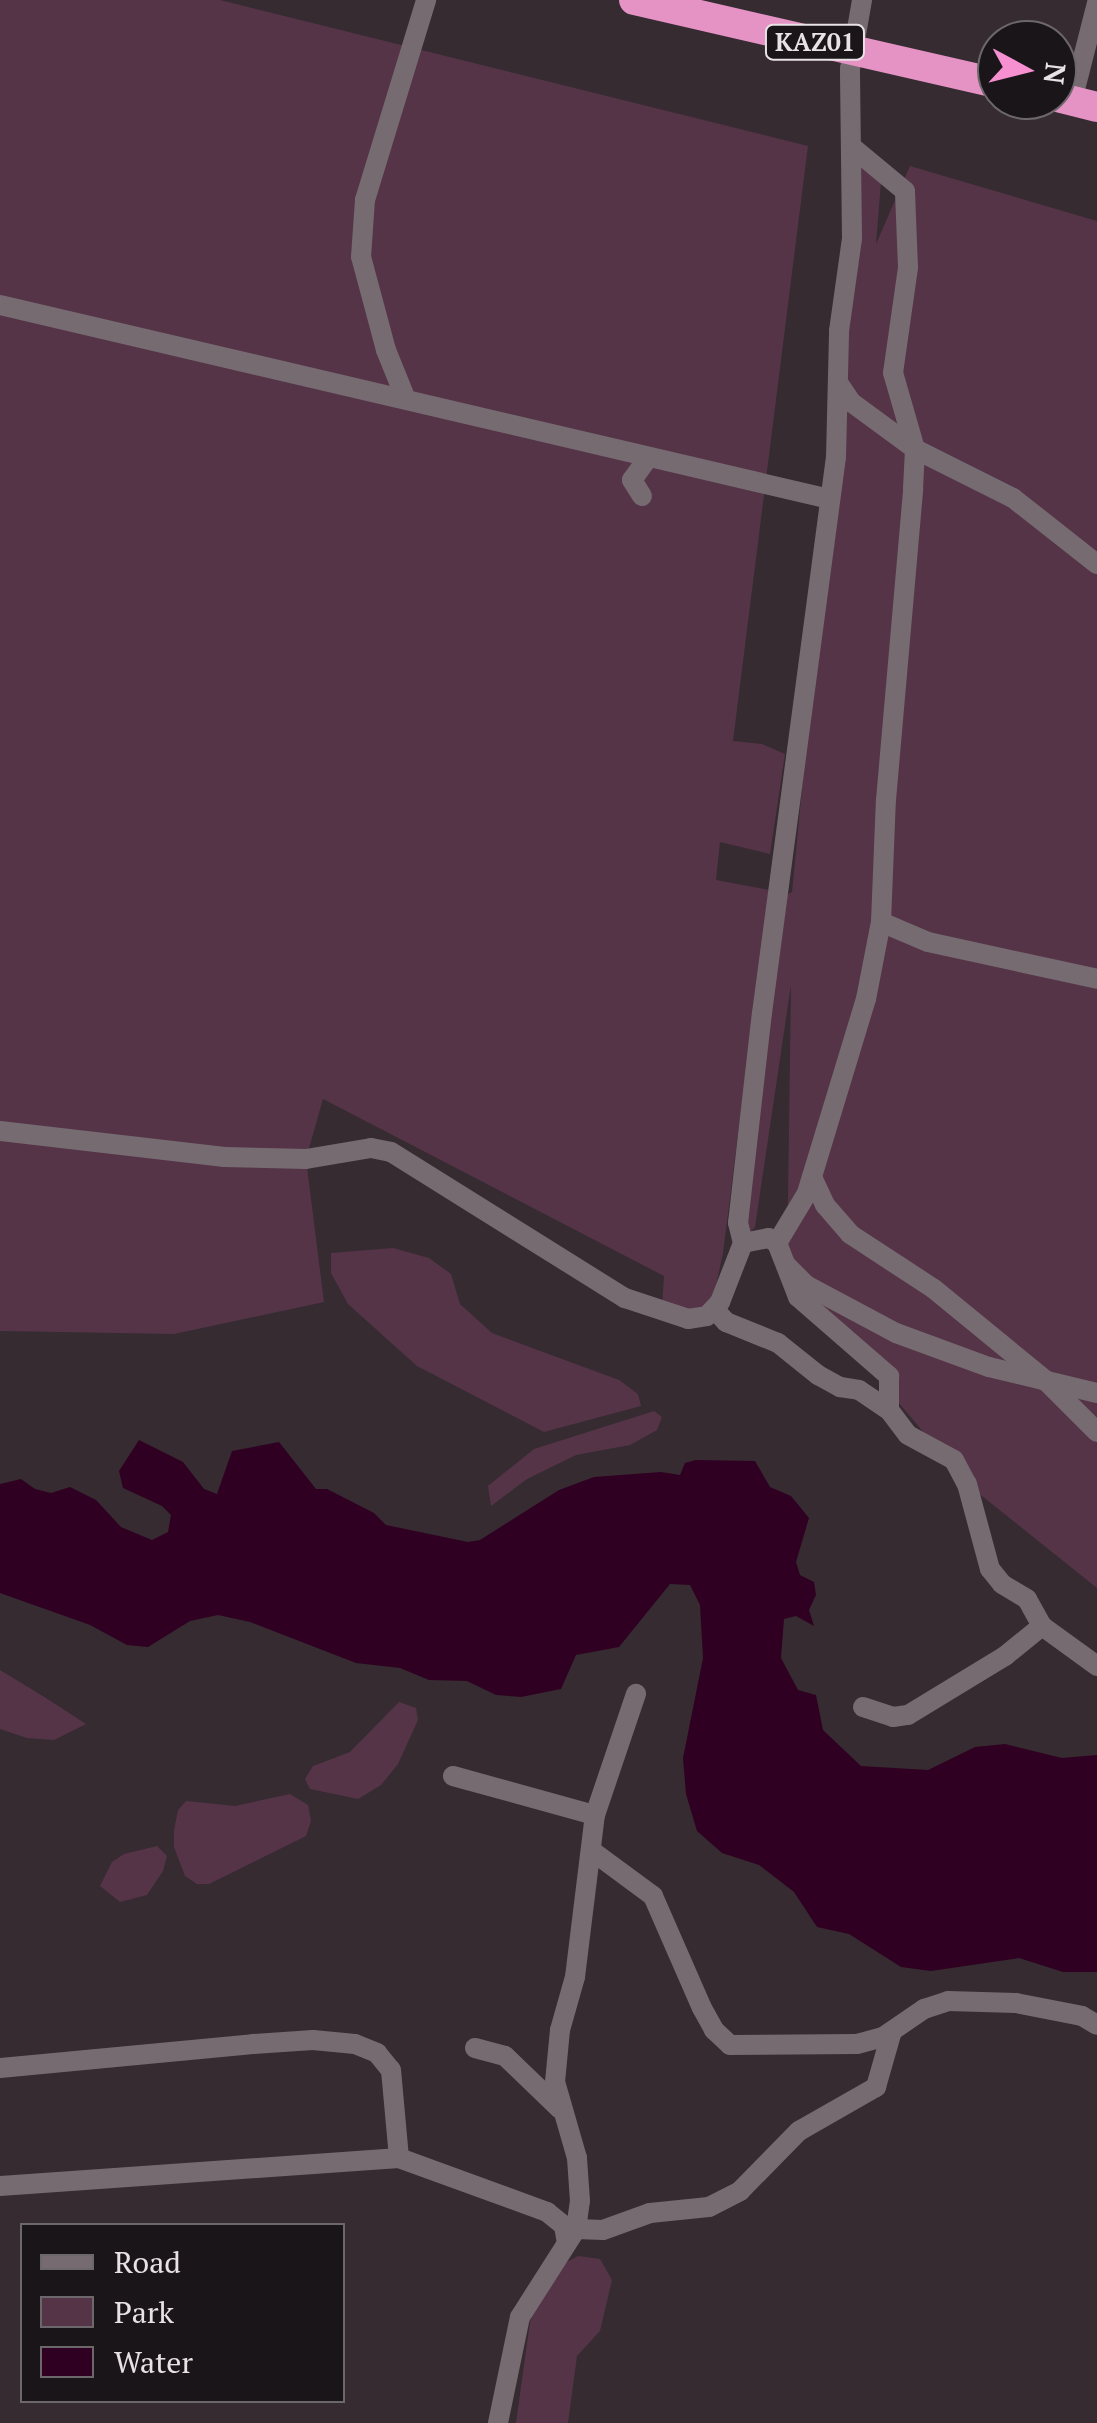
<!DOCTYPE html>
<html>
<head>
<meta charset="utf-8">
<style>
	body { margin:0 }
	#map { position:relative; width:1097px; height:2423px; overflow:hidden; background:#352b31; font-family:"PT Serif",serif }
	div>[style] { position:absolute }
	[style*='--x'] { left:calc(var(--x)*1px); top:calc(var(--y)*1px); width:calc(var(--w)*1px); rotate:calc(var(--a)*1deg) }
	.green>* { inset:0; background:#553448 }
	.water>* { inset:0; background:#300022 }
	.street>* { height:20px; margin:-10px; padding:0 10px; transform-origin:10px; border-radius:10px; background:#766b71 }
	.highway>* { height:30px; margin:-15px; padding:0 15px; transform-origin:15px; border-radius:15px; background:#e593c5 }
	span { translate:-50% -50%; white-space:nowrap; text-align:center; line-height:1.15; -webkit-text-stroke:10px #1a1518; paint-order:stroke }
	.shield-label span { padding:2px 8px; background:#1a1518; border:2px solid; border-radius:8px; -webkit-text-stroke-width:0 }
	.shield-label { font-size:25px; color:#e8e1e5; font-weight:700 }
	.legend { position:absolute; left:20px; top:2223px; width:325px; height:180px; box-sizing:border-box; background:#1a1518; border:2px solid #6c676a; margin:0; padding:12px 18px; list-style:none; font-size:30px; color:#e8e1e5 }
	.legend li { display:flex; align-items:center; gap:20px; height:50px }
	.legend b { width:50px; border:2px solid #6c676a }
	.north { position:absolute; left:977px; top:20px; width:100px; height:100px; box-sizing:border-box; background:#1a1518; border:2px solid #6c676a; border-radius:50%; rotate:97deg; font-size:28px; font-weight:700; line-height:40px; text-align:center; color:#e8e1e5 }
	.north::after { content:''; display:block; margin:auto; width:35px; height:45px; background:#f690d0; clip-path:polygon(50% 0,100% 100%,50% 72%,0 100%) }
</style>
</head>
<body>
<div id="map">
	<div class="green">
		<div style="clip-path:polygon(0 0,220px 0,808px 146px,733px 741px,762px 744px,785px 754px,770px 854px,720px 842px,716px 880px,769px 890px,723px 1253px,714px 1295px,701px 1313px,662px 1308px,664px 1276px,323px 1099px,306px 1159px,324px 1302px,174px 1334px,0 1331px)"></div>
		<div style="clip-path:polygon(850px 157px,881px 182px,876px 244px,910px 166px,1097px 221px,1097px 1588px,967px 1484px,787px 1270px,791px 985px,755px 1227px,748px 1234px,741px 1232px,786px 895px,792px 892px,830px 499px)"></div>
		<div style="clip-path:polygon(393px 1248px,429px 1258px,451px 1274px,460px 1304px,492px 1333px,619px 1380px,638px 1394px,641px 1406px,544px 1432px,417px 1366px,348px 1304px,331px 1273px,331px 1253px)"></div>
		<div style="clip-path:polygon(654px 1411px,662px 1417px,657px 1430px,630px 1445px,576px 1455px,527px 1479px,491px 1506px,488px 1486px,534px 1449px)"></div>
		<div style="clip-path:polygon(0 1670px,46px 1698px,86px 1724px,54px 1740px,27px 1738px,0 1729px)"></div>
		<div style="clip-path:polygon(399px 1702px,416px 1708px,418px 1720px,398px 1764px,381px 1785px,358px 1799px,310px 1789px,305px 1779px,313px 1766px,350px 1752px)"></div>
		<div style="clip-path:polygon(290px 1794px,308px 1805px,311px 1821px,306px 1836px,209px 1884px,197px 1884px,185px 1876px,174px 1847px,174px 1830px,178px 1810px,186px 1801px,235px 1806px)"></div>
		<div style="clip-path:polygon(157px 1846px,167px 1856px,163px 1871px,147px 1895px,120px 1902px,100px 1886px,112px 1862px,124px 1854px)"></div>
		<div style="clip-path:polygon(578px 2256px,600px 2259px,612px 2280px,600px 2331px,577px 2356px,568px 2423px,516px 2423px,530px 2322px,542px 2288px,563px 2264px)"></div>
	</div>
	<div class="water">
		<div style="clip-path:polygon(139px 1440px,183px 1462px,204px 1489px,217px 1494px,232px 1451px,279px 1442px,316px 1489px,327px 1489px,374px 1513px,386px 1525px,468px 1542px,480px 1540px,559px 1490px,594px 1477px,661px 1472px,680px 1475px,685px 1463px,696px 1460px,755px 1461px,770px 1487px,791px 1496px,809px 1518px,796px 1562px,800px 1575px,814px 1582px,816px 1595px,809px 1610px,814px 1626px,796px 1616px,784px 1619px,781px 1658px,798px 1690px,816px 1695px,823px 1730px,861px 1766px,928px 1770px,975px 1747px,1005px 1744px,1062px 1758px,1097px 1755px,1097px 1972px,1063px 1972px,1019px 1958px,931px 1971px,901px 1967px,849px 1934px,817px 1927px,794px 1892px,759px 1865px,722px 1853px,697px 1831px,686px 1794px,683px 1758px,703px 1658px,700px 1605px,690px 1585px,670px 1584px,619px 1647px,576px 1655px,561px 1689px,521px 1697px,496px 1695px,467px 1681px,429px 1680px,400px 1668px,356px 1663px,250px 1622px,218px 1615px,190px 1621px,148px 1647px,127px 1645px,90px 1625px,0 1593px,0 1484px,21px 1479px,35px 1489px,51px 1493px,70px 1487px,96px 1500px,121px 1527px,152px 1540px,168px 1532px,171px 1515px,162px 1506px,123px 1488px,119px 1471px)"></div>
	</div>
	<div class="street">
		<div style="--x:1072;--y:101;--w:101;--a:-75.7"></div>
		<div style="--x:0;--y:305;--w:852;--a:13.16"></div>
		<div style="--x:839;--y:384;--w:22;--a:56"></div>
		<div style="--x:851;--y:402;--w:79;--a:36.3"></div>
		<div style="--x:915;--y:449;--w:110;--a:26.6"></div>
		<div style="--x:1013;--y:498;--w:107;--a:38.2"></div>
		<div style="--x:405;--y:397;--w:51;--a:-112"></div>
		<div style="--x:386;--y:350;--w:96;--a:-105"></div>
		<div style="--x:361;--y:257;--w:57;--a:-86"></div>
		<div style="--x:365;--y:200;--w:209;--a:-73"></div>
		<div style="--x:642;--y:496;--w:19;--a:-122"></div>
		<div style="--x:632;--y:480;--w:26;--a:-54"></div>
		<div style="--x:881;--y:922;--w:51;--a:23.1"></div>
		<div style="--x:928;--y:942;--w:173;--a:12.3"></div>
		<div style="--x:0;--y:1131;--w:226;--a:6.6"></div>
		<div style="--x:224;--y:1157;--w:82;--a:1.4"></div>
		<div style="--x:306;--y:1159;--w:66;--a:-9.6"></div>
		<div style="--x:371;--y:1148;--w:20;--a:11"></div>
		<div style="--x:391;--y:1152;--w:276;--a:32"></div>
		<div style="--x:625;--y:1298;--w:66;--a:18.4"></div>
		<div style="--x:688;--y:1319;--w:19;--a:-9"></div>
		<div style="--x:707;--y:1316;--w:19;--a:-47"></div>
		<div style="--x:720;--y:1302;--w:63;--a:-68.7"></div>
		<div style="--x:743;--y:1243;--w:21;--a:-104"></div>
		<div style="--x:738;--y:1223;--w:211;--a:-83.5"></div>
		<div style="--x:762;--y:1013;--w:561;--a:-82.42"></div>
		<div style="--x:836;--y:457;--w:126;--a:-88.6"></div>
		<div style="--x:839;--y:331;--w:94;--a:-82"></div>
		<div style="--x:852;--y:238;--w:169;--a:-90.7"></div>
		<div style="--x:850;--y:69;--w:70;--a:-80.1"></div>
		<div style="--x:812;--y:1177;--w:31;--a:65"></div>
		<div style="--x:825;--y:1205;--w:38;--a:49"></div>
		<div style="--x:850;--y:1234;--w:100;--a:33.2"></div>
		<div style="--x:934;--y:1289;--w:142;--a:39.3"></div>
		<div style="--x:1044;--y:1379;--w:75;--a:45"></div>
		<div style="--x:743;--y:1243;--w:26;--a:-11"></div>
		<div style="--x:769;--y:1238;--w:9;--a:32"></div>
		<div style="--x:777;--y:1243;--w:58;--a:68.7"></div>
		<div style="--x:798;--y:1297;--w:121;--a:41"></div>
		<div style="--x:889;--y:1376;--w:34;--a:90"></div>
		<div style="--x:777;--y:1243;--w:58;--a:-59"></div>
		<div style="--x:807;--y:1193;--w:203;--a:-73.1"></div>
		<div style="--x:866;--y:999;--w:78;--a:-79"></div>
		<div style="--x:881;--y:922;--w:122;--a:-87.7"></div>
		<div style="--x:886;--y:800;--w:312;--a:-85"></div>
		<div style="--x:913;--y:489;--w:40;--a:-87.1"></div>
		<div style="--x:915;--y:449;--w:79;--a:-106.1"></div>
		<div style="--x:893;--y:373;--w:107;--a:-81.9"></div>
		<div style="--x:908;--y:267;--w:76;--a:-92.3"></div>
		<div style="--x:905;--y:191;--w:67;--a:-140.4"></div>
		<div style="--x:786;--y:1265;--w:28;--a:45"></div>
		<div style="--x:806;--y:1285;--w:102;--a:28.1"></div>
		<div style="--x:896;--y:1333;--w:99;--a:20.1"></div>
		<div style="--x:989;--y:1367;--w:111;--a:13.5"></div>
		<div style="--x:714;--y:1309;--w:18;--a:47"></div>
		<div style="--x:726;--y:1322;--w:56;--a:22"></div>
		<div style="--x:778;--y:1343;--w:51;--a:38.7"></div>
		<div style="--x:818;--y:1375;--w:25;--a:29"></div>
		<div style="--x:840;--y:1387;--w:19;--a:9"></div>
		<div style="--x:859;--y:1390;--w:36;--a:34"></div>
		<div style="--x:889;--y:1410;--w:31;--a:53"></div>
		<div style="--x:908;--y:1435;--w:52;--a:28.5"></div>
		<div style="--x:954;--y:1460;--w:27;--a:62"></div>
		<div style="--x:967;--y:1484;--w:88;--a:74.9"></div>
		<div style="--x:990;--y:1569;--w:19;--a:51"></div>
		<div style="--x:1002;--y:1584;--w:29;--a:31"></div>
		<div style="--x:1027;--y:1599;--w:31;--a:61"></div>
		<div style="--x:1042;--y:1626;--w:68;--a:36"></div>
		<div style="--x:863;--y:1707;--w:32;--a:18"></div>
		<div style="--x:893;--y:1717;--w:15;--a:-8"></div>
		<div style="--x:908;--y:1715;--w:114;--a:-31.3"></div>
		<div style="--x:1005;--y:1656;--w:48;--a:-39"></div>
		<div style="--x:453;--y:1776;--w:147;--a:15.4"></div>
		<div style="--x:592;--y:1851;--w:76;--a:36.4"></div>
		<div style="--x:653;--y:1896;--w:122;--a:66.4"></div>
		<div style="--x:702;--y:2008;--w:25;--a:61"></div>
		<div style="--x:714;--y:2030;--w:22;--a:43"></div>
		<div style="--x:730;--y:2045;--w:127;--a:-0.5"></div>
		<div style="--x:857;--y:2044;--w:27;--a:-15"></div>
		<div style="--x:883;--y:2037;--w:50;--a:-34.3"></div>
		<div style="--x:924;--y:2009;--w:25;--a:-18"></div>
		<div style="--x:948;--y:2001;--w:68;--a:1.7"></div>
		<div style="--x:1016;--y:2003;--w:67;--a:11.1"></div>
		<div style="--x:1082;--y:2016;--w:17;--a:31"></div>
		<div style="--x:475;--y:2048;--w:31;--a:15"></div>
		<div style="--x:505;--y:2056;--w:76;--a:43.9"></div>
		<div style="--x:0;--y:2068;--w:254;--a:-5.4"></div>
		<div style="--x:253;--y:2044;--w:60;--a:-3.8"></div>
		<div style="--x:313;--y:2040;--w:42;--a:5.4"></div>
		<div style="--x:355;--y:2044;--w:24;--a:22"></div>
		<div style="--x:377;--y:2053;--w:22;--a:51"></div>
		<div style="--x:391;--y:2070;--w:88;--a:84.8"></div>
		<div style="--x:0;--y:2186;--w:400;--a:-4"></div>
		<div style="--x:399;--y:2158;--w:158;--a:20"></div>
		<div style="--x:547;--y:2212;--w:22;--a:39"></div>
		<div style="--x:564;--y:2226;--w:17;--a:80"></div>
		<div style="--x:576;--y:2229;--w:27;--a:2"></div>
		<div style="--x:603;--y:2230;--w:50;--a:-19.9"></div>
		<div style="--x:650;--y:2213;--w:59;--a:-5.8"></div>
		<div style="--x:709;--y:2207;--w:35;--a:-27"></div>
		<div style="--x:740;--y:2191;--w:84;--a:-45.5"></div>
		<div style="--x:799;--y:2131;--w:89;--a:-29.7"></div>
		<div style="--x:876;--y:2087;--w:58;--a:-74.1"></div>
		<div style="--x:498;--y:2423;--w:108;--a:-78.3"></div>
		<div style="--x:520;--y:2317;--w:104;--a:-57.5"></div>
		<div style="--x:576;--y:2229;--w:28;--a:-82"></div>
		<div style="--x:580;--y:2201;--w:43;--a:-94"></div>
		<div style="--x:577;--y:2158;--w:79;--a:-106.1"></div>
		<div style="--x:555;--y:2082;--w:52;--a:-84.5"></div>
		<div style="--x:560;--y:2030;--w:55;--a:-74.2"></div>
		<div style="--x:575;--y:1977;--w:163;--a:-83"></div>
		<div style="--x:595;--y:1815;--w:128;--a:-71.3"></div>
	</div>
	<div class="highway">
		<div style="--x:634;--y:0;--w:372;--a:12.9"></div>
		<div style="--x:1057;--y:97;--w:41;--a:14"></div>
	</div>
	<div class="shield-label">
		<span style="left:815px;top:42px">KАZ01</span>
	</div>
	<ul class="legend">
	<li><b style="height:12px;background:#766b71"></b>Road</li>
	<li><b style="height:28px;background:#553448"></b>Park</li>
	<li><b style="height:28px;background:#300022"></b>Water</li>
	</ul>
	<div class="north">N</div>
</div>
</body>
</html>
